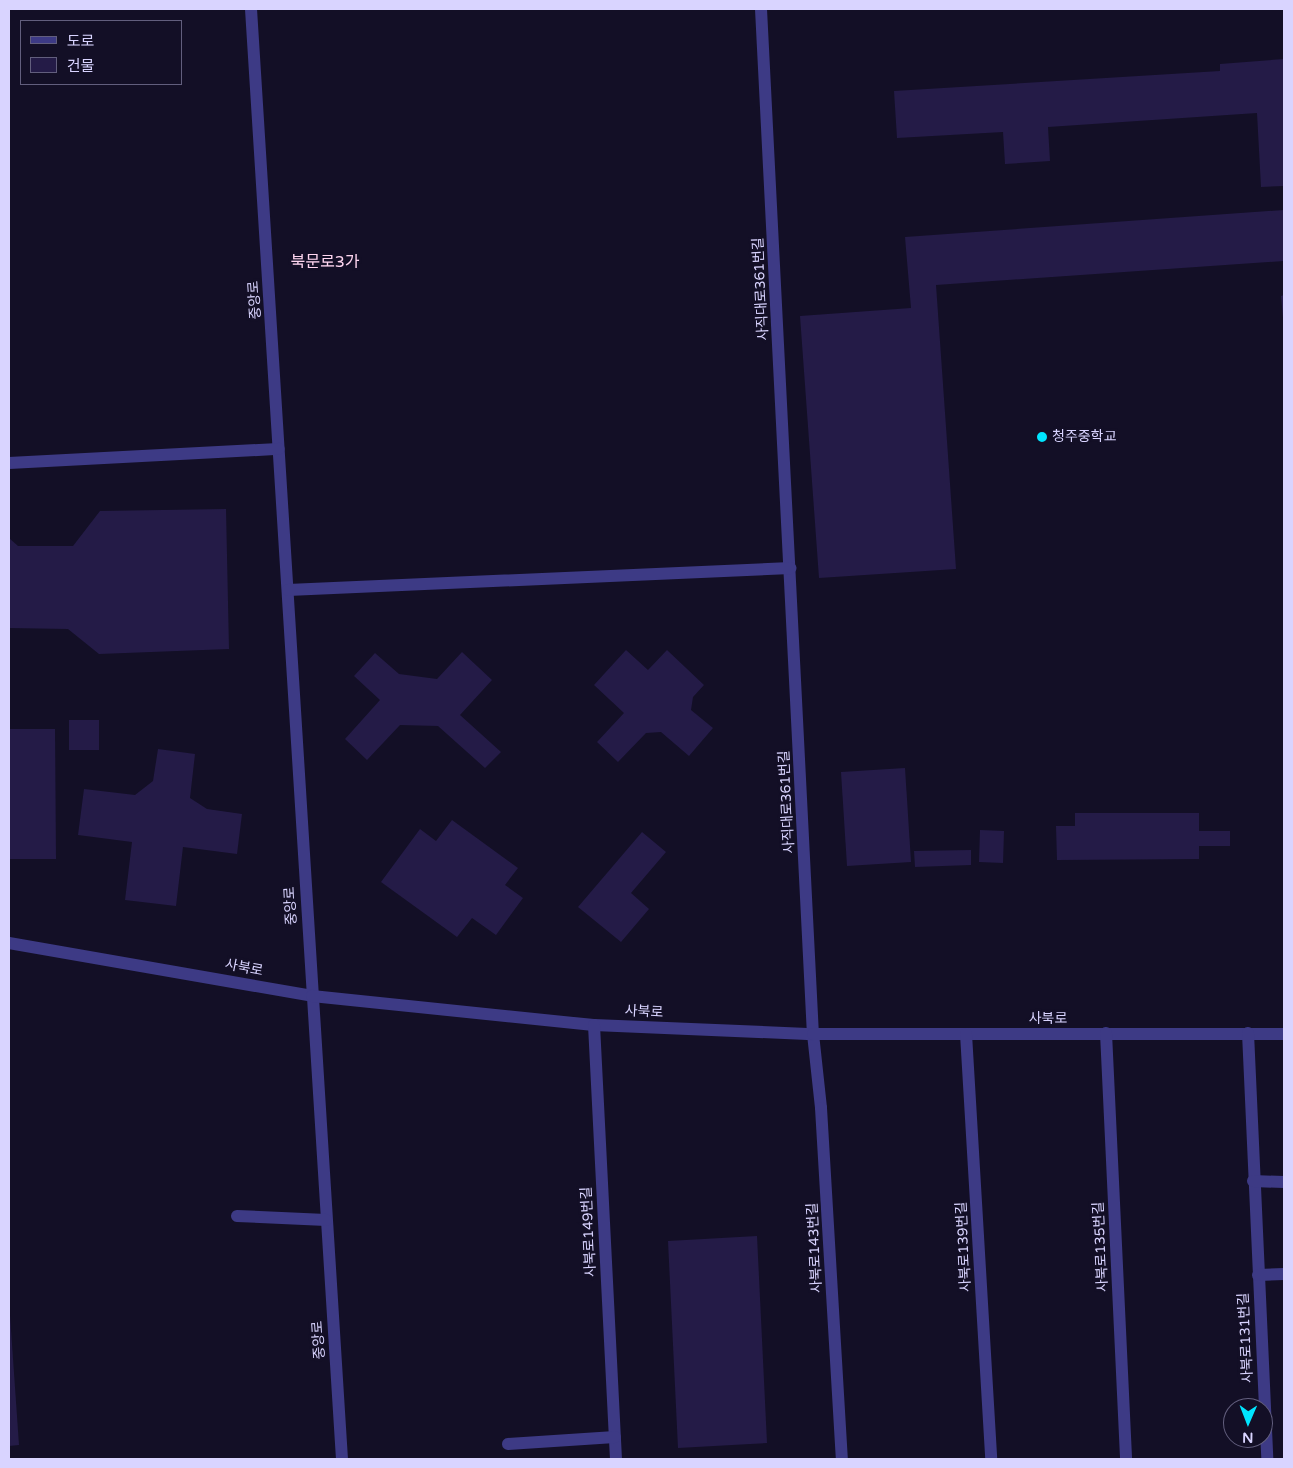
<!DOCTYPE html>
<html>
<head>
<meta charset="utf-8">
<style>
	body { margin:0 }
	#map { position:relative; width:1293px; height:1468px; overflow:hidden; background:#130f26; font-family:"Varela Round","Noto Sans KR",sans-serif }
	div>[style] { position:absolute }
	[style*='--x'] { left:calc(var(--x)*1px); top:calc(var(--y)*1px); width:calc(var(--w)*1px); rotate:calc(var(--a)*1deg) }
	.building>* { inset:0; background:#241b47 }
	.minor>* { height:12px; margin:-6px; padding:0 6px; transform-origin:6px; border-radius:6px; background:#3d3a85 }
	.dots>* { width:14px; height:14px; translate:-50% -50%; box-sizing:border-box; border:2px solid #130f26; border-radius:50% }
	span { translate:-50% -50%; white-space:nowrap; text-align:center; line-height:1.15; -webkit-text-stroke:5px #130f26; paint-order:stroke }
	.street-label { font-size:14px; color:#d9d4ff }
	.poi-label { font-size:14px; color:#d9d4ff }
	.left { translate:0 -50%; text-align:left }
	.quarter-label { font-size:16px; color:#ffd6f0 }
	.frame { position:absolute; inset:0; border:10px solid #d9d4ff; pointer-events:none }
	.legend { position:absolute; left:20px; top:20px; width:162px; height:65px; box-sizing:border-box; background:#130f26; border:1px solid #625e7d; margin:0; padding:6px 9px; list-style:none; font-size:15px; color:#d9d4ff }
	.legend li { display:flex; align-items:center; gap:10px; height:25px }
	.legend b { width:25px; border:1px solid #625e7d }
	.north { position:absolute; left:1223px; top:1398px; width:50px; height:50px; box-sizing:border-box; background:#130f26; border:1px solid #625e7d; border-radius:50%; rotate:181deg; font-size:14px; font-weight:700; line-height:20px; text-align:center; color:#d9d4ff }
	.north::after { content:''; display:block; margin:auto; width:18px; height:22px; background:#00e5ff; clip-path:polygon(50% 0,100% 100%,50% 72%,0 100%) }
</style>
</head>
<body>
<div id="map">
	<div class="building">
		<div style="clip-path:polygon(1284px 59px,1284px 186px,1261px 187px,1257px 113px,1048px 127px,1050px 161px,1005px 164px,1003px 132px,897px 138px,894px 91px,1220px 71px,1220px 64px)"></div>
		<div style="clip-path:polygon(1284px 210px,1284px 261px,936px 285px,956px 569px,819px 578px,800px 316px,911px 308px,905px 237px)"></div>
		<div style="clip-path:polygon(1284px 295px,1284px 318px,1283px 318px,1281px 296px)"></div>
		<div style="clip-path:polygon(226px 509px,229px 649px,99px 654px,68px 629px,9px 628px,9px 538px,18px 546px,73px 546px,100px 511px)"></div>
		<div style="clip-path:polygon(626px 650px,648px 670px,667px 650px,704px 685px,693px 697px,691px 710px,713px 728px,689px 756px,661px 732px,646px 733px,618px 762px,597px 742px,624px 713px,594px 685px)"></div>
		<div style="clip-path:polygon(462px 652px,492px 680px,460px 715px,501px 752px,485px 768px,438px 726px,400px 725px,367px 760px,345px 739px,380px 700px,354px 676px,375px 653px,399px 674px,437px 679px)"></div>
		<div style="clip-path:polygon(69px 720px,99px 720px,99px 750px,69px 750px)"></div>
		<div style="clip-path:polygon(9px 729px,55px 729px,56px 859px,9px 859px)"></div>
		<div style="clip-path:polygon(158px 749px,195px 754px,190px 798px,207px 809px,242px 814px,237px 854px,183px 847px,176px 906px,125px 900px,132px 842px,78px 835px,84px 789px,135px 795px,153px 781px)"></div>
		<div style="clip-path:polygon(905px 768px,911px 862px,847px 866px,841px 772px)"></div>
		<div style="clip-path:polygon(1075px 813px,1199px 813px,1199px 831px,1230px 831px,1230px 846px,1199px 846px,1199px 859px,1057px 860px,1056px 826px,1075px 826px)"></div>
		<div style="clip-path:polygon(452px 820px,518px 868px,505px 885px,523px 898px,496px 935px,472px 918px,457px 937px,381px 882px,420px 829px,436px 841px)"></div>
		<div style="clip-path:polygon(980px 830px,1004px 831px,1003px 863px,979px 862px)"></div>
		<div style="clip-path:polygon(642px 832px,666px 852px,631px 893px,649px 909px,621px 942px,578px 907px)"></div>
		<div style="clip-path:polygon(971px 850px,971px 865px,915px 867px,914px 851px)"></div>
		<div style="clip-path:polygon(757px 1236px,767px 1443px,678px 1448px,668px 1241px)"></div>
		<div style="clip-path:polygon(9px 1301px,19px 1445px,9px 1446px)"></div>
	</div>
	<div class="minor">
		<div style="--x:251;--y:9;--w:1453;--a:86.41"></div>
		<div style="--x:761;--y:9;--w:1026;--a:87.1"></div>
		<div style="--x:813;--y:1034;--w:74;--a:83.8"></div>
		<div style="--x:821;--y:1108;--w:352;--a:86.6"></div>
		<div style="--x:9;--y:463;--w:270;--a:-3"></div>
		<div style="--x:288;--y:590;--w:503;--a:-2.5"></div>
		<div style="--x:9;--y:943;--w:308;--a:9.9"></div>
		<div style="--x:312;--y:996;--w:283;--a:5.9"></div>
		<div style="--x:594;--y:1025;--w:219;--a:2.4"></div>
		<div style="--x:813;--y:1034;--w:471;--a:0"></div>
		<div style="--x:594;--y:1025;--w:435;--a:87.1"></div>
		<div style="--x:1106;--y:1033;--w:426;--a:87.3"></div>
		<div style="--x:1248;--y:1033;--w:426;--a:87.4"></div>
		<div style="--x:966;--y:1034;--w:426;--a:86.6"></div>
		<div style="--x:1253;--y:1181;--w:31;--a:2"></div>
		<div style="--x:237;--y:1216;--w:89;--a:2.6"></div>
		<div style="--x:1258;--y:1275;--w:26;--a:-2"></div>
		<div style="--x:508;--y:1444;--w:107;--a:-3.7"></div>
	</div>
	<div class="dots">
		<div style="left:1042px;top:437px;background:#00e5ff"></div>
	</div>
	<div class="street-label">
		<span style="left:761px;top:289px;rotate:-93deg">사직대로361번길</span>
		<span style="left:255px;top:300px;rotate:-94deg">중앙로</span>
		<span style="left:787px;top:802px;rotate:-93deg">사직대로361번길</span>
		<span style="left:291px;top:906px;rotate:-93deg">중앙로</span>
		<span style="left:244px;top:968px;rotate:11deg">사북로</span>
		<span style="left:644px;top:1012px;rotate:3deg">사북로</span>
		<span style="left:1048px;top:1019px">사북로</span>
		<span style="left:589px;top:1232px;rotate:-93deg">사북로149번길</span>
		<span style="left:964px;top:1247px;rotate:-93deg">사북로139번길</span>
		<span style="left:1101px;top:1247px;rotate:-93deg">사북로135번길</span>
		<span style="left:815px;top:1248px;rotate:-93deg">사북로143번길</span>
		<span style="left:1246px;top:1338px;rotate:-93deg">사북로131번길</span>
		<span style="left:319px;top:1340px;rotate:-94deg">중앙로</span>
	</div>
	<div class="poi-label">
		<span class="left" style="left:1052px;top:437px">청주중학교</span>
	</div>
	<div class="quarter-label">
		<span style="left:325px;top:262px">북문로3가</span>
	</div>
	<div class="frame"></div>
	<ul class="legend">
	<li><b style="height:6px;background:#3d3a85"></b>도로</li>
	<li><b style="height:14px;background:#241b47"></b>건물</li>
	</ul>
	<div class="north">N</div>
</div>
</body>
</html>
